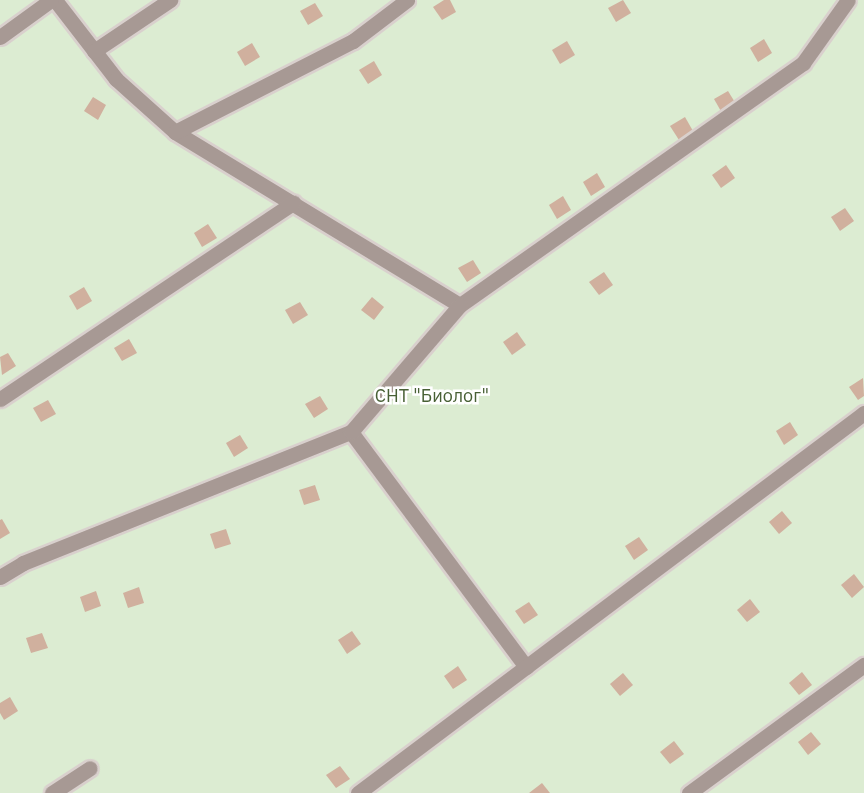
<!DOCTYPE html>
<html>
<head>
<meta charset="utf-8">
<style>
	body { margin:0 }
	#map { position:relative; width:864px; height:793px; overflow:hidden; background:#fef6f3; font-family:"IBM Plex Sans",sans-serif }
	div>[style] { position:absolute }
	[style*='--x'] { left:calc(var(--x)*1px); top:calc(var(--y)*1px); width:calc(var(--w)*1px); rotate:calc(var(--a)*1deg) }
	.green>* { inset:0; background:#dcecd2 }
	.building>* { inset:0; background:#d0b09e }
	.roads { filter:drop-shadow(2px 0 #d9d0cd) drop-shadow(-2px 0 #d9d0cd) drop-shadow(0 2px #d9d0cd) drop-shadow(0 -2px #d9d0cd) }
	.minor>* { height:15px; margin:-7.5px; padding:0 7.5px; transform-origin:7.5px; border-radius:7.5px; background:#a79994 }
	span { translate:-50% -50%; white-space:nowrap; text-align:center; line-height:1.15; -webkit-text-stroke:5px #fff; paint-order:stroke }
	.park-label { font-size:18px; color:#486035 }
</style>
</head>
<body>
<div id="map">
	<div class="green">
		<div style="clip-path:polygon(0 0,864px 0,864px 793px,0 793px)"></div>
	</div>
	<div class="building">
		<div style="clip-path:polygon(444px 0,450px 0,456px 12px,442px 20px,433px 7px)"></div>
		<div style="clip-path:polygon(623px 0,631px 13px,616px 22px,608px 8px)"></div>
		<div style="clip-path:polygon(315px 3px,323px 16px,308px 25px,300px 11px)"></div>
		<div style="clip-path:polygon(764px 39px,772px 53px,758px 62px,750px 48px)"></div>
		<div style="clip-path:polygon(567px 41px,575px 55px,560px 64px,552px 50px)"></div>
		<div style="clip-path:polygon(252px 43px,260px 57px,245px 66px,237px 52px)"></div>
		<div style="clip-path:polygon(374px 61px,382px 75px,368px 84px,359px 70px)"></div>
		<div style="clip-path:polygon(728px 91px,736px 104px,722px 113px,714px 99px)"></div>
		<div style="clip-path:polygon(93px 97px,106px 105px,98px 120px,84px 111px)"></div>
		<div style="clip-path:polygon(685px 117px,693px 131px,679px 140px,670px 126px)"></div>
		<div style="clip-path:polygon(726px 165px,735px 178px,721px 188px,712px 175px)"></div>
		<div style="clip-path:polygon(597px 173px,605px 187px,591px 196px,583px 182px)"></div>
		<div style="clip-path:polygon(563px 196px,571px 210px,557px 219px,549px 205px)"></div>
		<div style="clip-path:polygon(845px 208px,854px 221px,840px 231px,831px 217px)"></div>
		<div style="clip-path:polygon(208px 224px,217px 238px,202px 247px,194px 233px)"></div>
		<div style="clip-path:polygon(473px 260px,481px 273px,467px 282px,458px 268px)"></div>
		<div style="clip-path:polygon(604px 272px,613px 285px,599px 295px,589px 282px)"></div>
		<div style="clip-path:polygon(84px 287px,92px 301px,77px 310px,69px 296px)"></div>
		<div style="clip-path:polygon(372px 297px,384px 307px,374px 320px,361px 310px)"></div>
		<div style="clip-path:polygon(300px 302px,308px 315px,293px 324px,285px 310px)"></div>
		<div style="clip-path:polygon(517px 332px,526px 345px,512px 355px,503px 342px)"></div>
		<div style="clip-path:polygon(129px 339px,137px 353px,122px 361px,114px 348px)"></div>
		<div style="clip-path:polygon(8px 353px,16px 366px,2px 375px,0 357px)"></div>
		<div style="clip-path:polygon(863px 378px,864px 396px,858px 400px,849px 387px)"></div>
		<div style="clip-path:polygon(320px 396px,328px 409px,314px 418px,305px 404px)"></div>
		<div style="clip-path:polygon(48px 400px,56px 414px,41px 422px,33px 408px)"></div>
		<div style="clip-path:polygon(790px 422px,798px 435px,784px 445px,776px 431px)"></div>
		<div style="clip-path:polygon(240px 435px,248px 448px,234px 457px,226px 443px)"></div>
		<div style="clip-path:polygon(315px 485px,320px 500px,304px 505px,299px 490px)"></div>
		<div style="clip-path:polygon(782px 511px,792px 523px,779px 534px,769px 522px)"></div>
		<div style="clip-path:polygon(2px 519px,10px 533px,0 539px,0 520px)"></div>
		<div style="clip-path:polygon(226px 529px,231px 544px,215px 549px,210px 534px)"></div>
		<div style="clip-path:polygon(639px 537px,648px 550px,634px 560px,625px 546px)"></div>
		<div style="clip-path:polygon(854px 574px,864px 587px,852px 598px,841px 585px)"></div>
		<div style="clip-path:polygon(139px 587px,144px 603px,128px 608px,123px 593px)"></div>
		<div style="clip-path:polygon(96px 591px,101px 606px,85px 612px,80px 597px)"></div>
		<div style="clip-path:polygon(750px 599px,760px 612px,747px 622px,737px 610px)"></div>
		<div style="clip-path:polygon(529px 602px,538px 615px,524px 624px,515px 611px)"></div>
		<div style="clip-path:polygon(352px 631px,361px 644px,347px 654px,338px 640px)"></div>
		<div style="clip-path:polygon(42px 633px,48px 648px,31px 653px,26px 638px)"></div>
		<div style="clip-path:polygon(458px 666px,467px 680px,453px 689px,444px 676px)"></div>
		<div style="clip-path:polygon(802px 672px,812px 685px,799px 695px,789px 683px)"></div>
		<div style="clip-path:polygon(623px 673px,633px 685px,620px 696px,610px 684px)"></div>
		<div style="clip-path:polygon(10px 697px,18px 711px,4px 720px,0 713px,0 703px)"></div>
		<div style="clip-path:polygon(811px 732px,821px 744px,808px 755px,798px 742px)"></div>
		<div style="clip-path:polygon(674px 741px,684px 754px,670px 764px,660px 752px)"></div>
		<div style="clip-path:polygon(340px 766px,350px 779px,336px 788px,326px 775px)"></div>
		<div style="clip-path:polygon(542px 783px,550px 793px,529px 793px)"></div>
	</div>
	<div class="roads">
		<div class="minor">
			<div style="--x:55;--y:0;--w:100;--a:52.3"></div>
			<div style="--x:116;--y:79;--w:79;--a:41.9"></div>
			<div style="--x:175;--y:132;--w:333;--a:31.3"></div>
			<div style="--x:460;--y:305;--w:420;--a:-35.2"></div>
			<div style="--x:803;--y:63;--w:77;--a:-54.5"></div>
			<div style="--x:0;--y:37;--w:63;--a:-36"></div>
			<div style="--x:94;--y:51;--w:92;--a:-33.9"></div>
			<div style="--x:175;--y:132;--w:200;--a:-27.1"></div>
			<div style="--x:353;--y:41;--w:68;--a:-37.2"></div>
			<div style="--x:0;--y:399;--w:353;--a:-33.8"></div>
			<div style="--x:351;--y:432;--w:293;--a:53.3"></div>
			<div style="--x:0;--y:577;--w:27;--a:-31"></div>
			<div style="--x:23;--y:563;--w:353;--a:-21.8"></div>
			<div style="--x:351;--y:432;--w:167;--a:-49.4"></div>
			<div style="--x:52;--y:793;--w:45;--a:-33.3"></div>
			<div style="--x:358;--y:793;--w:633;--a:-36.91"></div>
			<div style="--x:689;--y:793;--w:217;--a:-36.2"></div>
		</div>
	</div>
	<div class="park-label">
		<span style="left:432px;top:396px">СНТ "Биолог"</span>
	</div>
</div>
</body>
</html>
